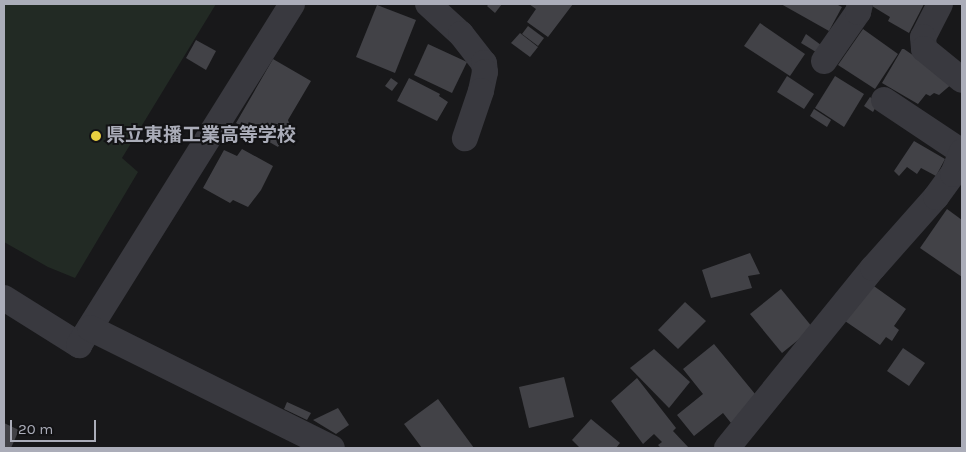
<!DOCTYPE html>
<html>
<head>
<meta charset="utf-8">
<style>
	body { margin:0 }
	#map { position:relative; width:966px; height:452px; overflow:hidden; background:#18181a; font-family:Karla,"Noto Sans JP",sans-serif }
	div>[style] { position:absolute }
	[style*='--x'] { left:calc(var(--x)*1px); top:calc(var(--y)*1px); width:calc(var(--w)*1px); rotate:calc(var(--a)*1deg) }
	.green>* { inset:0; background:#222a24 }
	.building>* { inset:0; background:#424247 }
	.street>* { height:26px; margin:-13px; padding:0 13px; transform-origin:13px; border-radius:13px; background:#39393f }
	.dots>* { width:14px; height:14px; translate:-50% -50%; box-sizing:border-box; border:2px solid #131315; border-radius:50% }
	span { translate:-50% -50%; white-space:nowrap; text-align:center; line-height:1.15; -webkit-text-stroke:4px #131315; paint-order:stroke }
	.poi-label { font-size:19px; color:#abadb9; font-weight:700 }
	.left { translate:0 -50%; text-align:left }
	.frame { position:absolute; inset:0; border:5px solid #abadb9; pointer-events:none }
	.scale { position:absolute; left:10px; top:420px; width:86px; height:22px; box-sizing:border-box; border:2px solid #abadb9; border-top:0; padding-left:6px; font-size:15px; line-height:18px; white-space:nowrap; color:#abadb9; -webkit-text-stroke:4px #131315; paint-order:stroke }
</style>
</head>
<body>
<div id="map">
	<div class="green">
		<div style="clip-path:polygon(4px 4px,216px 4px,122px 158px,138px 172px,75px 278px,48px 267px,4px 242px)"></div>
	</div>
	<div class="building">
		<div style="clip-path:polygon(489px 4px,502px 4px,495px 13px,487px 6px)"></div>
		<div style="clip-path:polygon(529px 4px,573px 4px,548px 37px,527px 22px,536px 9px)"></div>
		<div style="clip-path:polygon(781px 4px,836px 4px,842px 7px,829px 31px)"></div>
		<div style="clip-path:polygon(873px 4px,924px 4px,909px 33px,888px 21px,890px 17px,872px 6px)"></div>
		<div style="clip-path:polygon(377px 5px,416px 20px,395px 73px,356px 57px)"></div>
		<div style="clip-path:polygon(760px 23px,805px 54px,790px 76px,744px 46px)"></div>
		<div style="clip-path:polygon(528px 26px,544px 38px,538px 46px,522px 34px)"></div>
		<div style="clip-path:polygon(863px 29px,898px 54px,875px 89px,838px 65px)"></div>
		<div style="clip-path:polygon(520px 33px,538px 47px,530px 57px,511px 43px)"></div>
		<div style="clip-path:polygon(806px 34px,821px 45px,816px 52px,801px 43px)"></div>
		<div style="clip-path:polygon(196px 40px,216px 51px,206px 70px,186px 58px)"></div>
		<div style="clip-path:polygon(428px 44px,467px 62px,452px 93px,414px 75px)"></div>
		<div style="clip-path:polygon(902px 49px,904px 49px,953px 83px,939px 95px,934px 93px,930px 96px,926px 94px,918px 104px,882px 83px)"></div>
		<div style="clip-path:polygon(273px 59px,311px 81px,288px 120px,290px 126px,278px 147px,236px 123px)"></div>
		<div style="clip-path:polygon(787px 76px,814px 94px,804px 109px,777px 92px)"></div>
		<div style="clip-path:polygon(835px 76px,864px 94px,844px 127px,815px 108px)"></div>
		<div style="clip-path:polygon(391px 78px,398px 83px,392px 91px,385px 86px)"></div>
		<div style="clip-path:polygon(409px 78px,440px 94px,439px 96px,448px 102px,437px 121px,397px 101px)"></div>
		<div style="clip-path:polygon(870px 97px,878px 103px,873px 112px,864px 106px)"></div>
		<div style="clip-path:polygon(814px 109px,831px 120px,827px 127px,810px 116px)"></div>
		<div style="clip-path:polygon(914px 141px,945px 159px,936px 176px,921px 168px,917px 174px,907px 167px,899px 176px,894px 171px)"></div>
		<div style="clip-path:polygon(242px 149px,273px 166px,261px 190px,248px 207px,233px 200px,230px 203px,203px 188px,224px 150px,237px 156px)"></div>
		<div style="clip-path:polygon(947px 209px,962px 220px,962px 277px,920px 248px)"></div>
		<div style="clip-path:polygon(750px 253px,760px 274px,748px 276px,752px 288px,711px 298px,702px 270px)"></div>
		<div style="clip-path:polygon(871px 284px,906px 309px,894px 326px,899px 330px,892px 341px,886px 337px,880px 345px,845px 321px)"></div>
		<div style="clip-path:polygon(781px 289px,813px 328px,782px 353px,750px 314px)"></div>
		<div style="clip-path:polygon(685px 302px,706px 321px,678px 349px,658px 330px)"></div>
		<div style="clip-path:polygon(714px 344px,760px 400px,731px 423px,723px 413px,694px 436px,677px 415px,703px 394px,683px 369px)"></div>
		<div style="clip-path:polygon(903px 348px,925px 363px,909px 386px,887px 371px)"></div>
		<div style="clip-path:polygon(654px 349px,690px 382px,669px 408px,630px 368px)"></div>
		<div style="clip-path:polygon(564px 377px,574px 417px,529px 428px,519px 387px)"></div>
		<div style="clip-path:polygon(637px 378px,676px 428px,673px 431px,689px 448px,661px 448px,658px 445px,662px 442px,654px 434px,643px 444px,611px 401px)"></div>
		<div style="clip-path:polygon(438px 399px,474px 448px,422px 448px,404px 424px)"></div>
		<div style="clip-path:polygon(287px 402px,311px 413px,307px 420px,284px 409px)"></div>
		<div style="clip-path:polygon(338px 408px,349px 425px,336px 434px,313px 420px)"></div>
		<div style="clip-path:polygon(591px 419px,620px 443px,616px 448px,580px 448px,572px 440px)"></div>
		<div style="clip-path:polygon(4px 423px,19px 430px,11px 448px,4px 448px)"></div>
	</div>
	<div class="street">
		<div style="--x:428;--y:4;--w:45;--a:42.3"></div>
		<div style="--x:461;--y:34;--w:37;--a:52"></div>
		<div style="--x:484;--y:63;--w:9;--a:84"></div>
		<div style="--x:485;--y:72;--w:19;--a:102"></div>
		<div style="--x:481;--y:91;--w:50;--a:108.8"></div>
		<div style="--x:940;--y:4;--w:37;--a:117"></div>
		<div style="--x:923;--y:37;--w:12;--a:85"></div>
		<div style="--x:924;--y:49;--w:49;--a:39.2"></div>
		<div style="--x:824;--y:61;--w:60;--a:-55.2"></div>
		<div style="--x:858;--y:12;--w:8;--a:-76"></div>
		<div style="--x:884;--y:100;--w:94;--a:33.7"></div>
		<div style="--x:4;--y:298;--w:89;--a:32.1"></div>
		<div style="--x:79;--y:345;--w:402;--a:-58"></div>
		<div style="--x:90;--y:328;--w:270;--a:26.4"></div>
		<div style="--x:727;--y:448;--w:232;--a:-51"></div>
		<div style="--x:873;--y:268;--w:95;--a:-48.4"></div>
		<div style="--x:936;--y:197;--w:29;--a:-54"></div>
		<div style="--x:953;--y:174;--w:24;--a:-68"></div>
	</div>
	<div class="dots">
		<div style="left:96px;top:136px;background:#eacf40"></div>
	</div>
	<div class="poi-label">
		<span class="left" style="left:106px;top:136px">県立東播工業高等学校</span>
	</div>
	<div class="frame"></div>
	<div class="scale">20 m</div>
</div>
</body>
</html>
